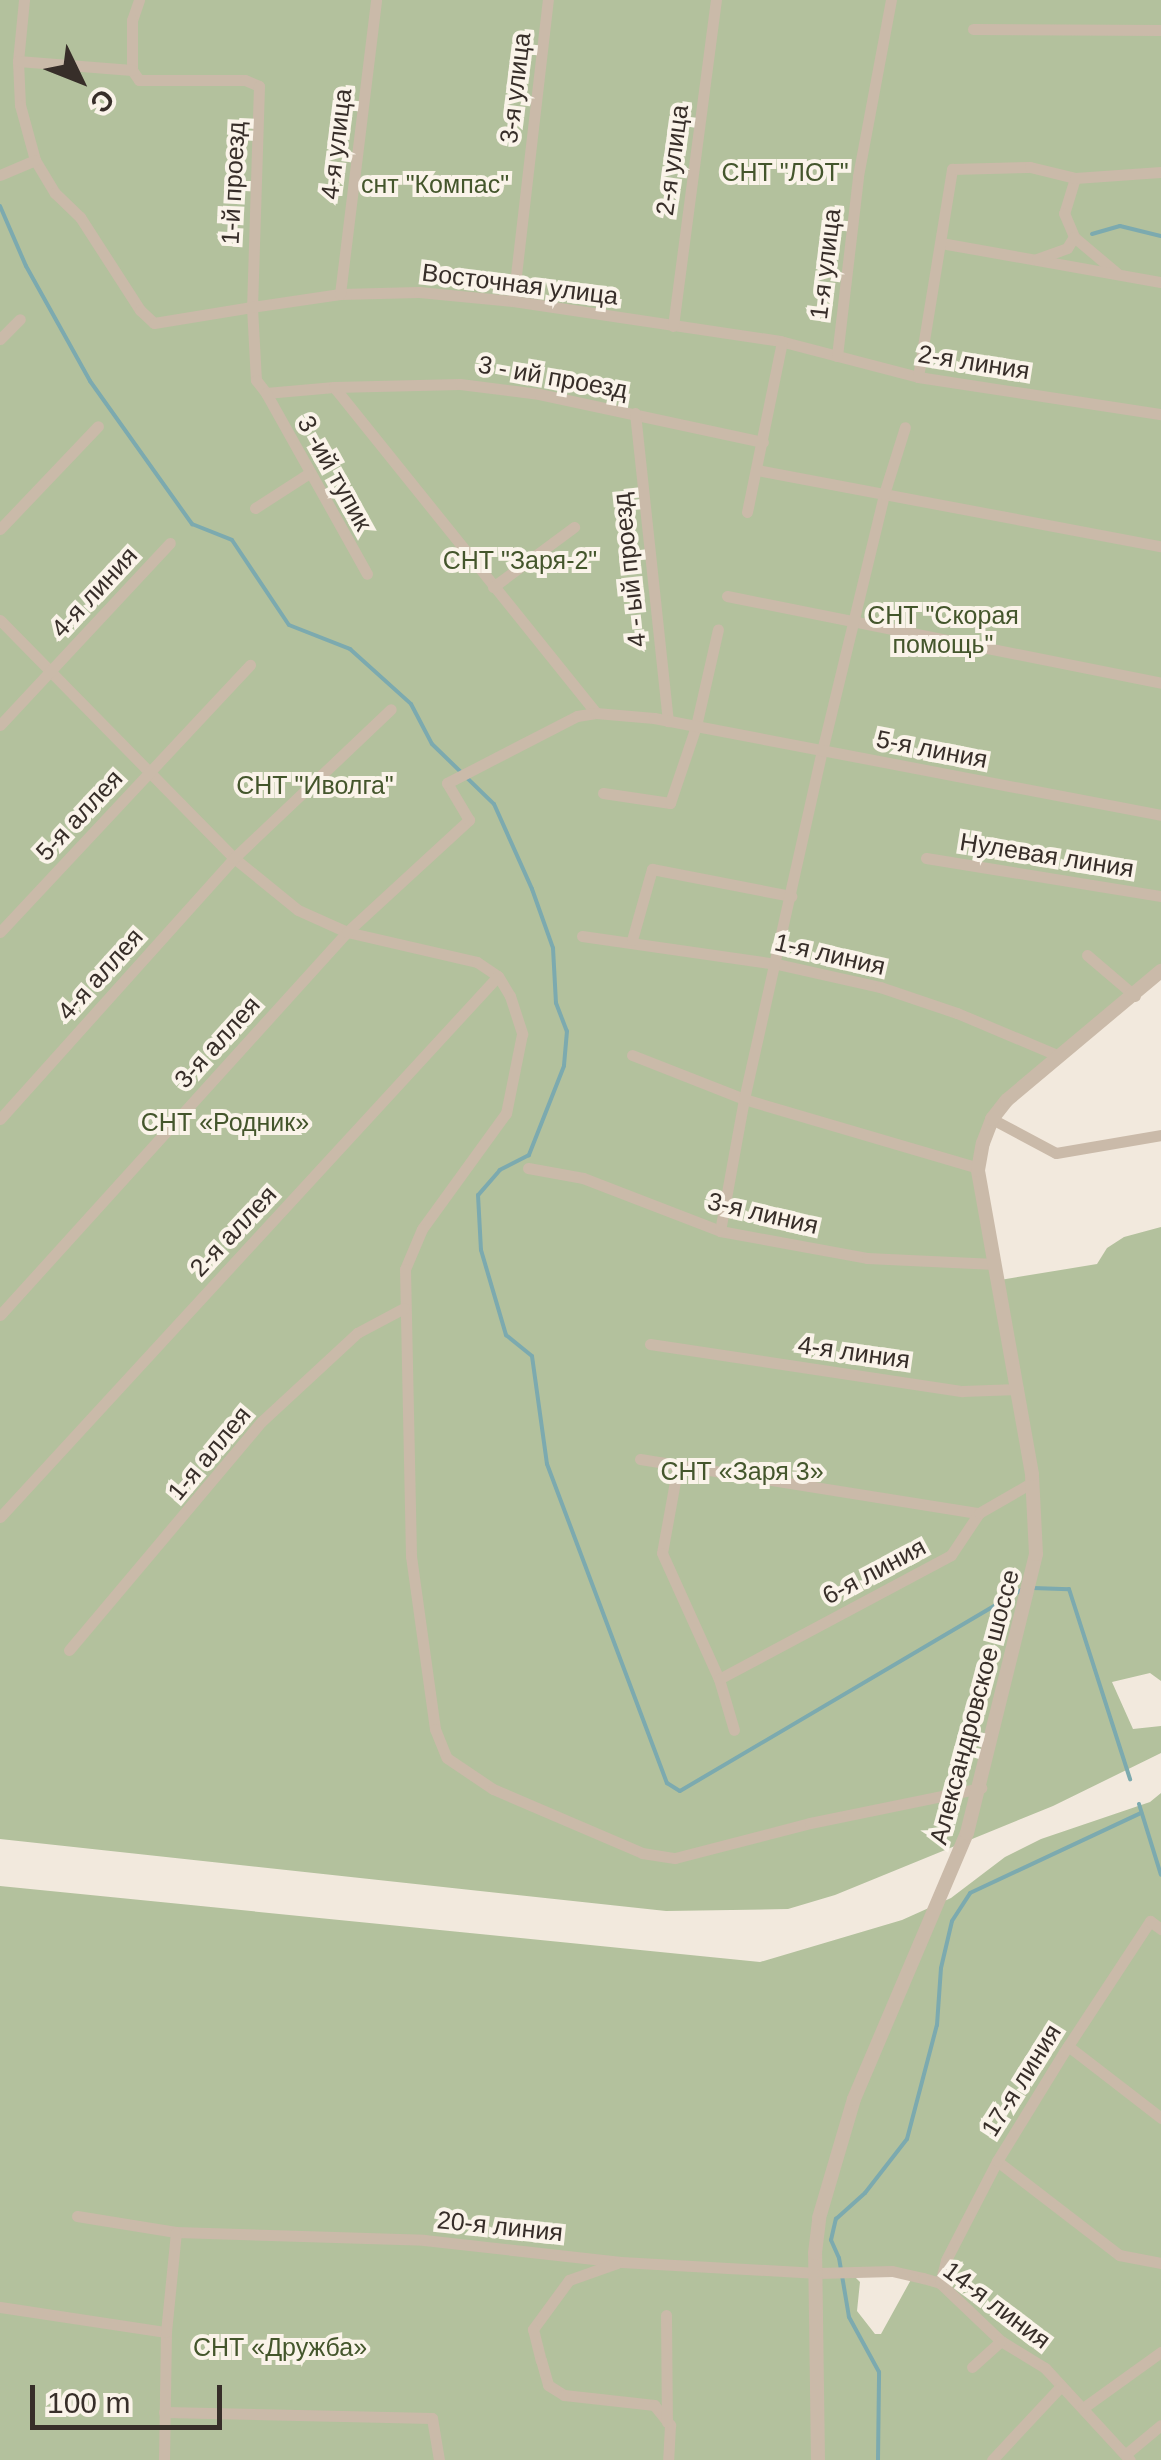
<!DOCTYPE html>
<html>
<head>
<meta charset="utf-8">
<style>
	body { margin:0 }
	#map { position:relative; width:1161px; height:2460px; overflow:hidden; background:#f2e9dd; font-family:Helvetica,sans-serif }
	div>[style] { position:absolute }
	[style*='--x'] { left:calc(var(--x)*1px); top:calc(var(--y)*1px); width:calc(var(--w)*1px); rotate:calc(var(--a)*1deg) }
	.green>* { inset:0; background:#b3c19d }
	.stream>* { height:4px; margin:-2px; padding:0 2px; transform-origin:2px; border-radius:2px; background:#7caaaf }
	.minor>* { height:11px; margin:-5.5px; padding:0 5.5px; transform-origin:5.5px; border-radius:5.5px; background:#cabaa9 }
	.tertiary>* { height:14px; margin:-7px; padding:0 7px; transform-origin:7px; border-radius:7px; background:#cabaa9 }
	span { translate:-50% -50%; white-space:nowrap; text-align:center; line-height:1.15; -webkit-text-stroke:8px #faf3e9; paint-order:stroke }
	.street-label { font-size:25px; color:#372e29 }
	.park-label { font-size:25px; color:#44562c }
	.north { position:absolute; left:30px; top:30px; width:100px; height:100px; -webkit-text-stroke:8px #faf3e9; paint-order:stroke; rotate:133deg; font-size:28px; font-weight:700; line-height:40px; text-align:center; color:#372e29 }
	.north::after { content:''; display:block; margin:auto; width:35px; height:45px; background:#372e29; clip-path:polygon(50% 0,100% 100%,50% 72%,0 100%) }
	.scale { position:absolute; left:30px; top:2385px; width:192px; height:45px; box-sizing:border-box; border:5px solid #372e29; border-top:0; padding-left:12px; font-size:30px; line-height:35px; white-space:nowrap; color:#372e29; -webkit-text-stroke:8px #faf3e9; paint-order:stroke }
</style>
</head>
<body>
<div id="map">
	<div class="green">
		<div style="clip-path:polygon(0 0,1161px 0,1161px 971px,1007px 1100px,978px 1170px,1000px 1280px,1097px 1264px,1107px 1248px,1124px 1237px,1161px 1227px,1161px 1681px,1150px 1673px,1112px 1682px,1133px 1729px,1161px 1726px,1161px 1753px,1053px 1806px,835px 1895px,788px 1909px,666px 1911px,0 1839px)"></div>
		<div style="clip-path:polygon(evenodd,1161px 1793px,1161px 2460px,0 2460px,0 1886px,760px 1962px,902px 1920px,951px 1898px,1005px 1857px,1041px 1839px,1150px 1802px,1161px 1793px,913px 2276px,881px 2334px,875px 2334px,857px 2311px,860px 2282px,855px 2277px,913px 2276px)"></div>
	</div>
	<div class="stream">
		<div style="--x:0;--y:206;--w:65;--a:66.6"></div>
		<div style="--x:26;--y:266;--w:132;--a:60.9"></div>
		<div style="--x:90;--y:381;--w:176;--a:54.5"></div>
		<div style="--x:192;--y:524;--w:43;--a:21.8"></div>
		<div style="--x:232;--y:540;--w:102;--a:56.2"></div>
		<div style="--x:289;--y:625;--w:66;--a:21.5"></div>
		<div style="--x:350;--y:649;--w:82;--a:42"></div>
		<div style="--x:411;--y:704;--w:45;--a:62.3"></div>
		<div style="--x:432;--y:744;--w:86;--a:44.1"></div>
		<div style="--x:494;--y:804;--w:93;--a:65.9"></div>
		<div style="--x:532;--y:889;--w:63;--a:70.4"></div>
		<div style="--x:553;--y:948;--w:55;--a:86.9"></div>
		<div style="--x:556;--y:1003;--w:30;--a:69"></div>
		<div style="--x:567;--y:1031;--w:35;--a:95"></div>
		<div style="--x:564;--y:1066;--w:96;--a:111.5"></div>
		<div style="--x:529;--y:1155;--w:33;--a:153"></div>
		<div style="--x:500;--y:1170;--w:33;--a:131"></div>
		<div style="--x:478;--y:1195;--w:55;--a:86.9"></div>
		<div style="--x:481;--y:1250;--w:89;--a:73.6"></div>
		<div style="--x:506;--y:1335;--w:33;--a:39"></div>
		<div style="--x:532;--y:1356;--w:109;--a:82.1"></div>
		<div style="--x:547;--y:1464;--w:341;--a:69.4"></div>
		<div style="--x:667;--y:1783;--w:15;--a:32"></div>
		<div style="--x:680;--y:1791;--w:399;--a:-30.5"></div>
		<div style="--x:1092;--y:234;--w:29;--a:-16"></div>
		<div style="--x:1120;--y:226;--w:42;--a:13.7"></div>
		<div style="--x:1033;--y:1588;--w:36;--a:2"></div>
		<div style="--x:1069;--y:1589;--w:200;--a:72.2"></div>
		<div style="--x:1139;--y:1804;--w:74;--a:72.8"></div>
		<div style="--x:878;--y:2460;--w:88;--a:-89.3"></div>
		<div style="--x:879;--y:2372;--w:63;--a:-118.6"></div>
		<div style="--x:849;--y:2317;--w:60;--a:-99.6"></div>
		<div style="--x:839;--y:2258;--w:20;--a:-114"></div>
		<div style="--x:831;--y:2240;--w:22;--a:-77"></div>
		<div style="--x:836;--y:2219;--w:39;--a:-42"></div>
		<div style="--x:865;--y:2193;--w:68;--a:-52.1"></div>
		<div style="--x:907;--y:2139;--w:118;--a:-75.3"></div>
		<div style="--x:937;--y:2025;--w:57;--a:-86"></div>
		<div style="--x:941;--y:1968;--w:48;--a:-76.8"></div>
		<div style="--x:952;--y:1921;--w:33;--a:-57"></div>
		<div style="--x:970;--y:1893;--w:189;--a:-25.1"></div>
	</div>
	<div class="minor">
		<div style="--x:24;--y:0;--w:61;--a:95.6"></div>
		<div style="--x:18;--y:61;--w:44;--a:87.4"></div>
		<div style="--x:20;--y:105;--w:57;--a:74.7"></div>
		<div style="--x:35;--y:160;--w:39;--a:59"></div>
		<div style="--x:55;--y:193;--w:35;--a:44"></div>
		<div style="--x:80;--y:217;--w:111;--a:57.2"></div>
		<div style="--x:140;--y:310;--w:19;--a:43"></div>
		<div style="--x:154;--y:323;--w:99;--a:-9.3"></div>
		<div style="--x:252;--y:307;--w:73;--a:86.9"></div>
		<div style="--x:256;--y:380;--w:16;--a:52"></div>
		<div style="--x:266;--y:393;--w:68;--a:-5"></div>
		<div style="--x:334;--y:387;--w:418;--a:51.2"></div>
		<div style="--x:139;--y:0;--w:21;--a:109"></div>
		<div style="--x:132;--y:20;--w:50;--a:90"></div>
		<div style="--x:132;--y:70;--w:12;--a:55"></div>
		<div style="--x:139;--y:80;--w:106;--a:0"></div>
		<div style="--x:245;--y:80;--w:15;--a:23"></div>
		<div style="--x:259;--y:86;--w:221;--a:91.8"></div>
		<div style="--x:252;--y:307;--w:89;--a:-8.4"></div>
		<div style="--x:340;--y:294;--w:79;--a:-1.5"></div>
		<div style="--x:419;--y:292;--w:94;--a:5.5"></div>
		<div style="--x:513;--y:301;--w:270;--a:8.5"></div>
		<div style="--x:780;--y:341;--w:143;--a:14.6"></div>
		<div style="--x:918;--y:377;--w:246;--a:8.7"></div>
		<div style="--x:973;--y:29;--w:188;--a:0.3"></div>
		<div style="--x:18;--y:61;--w:114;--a:4.5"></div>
		<div style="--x:0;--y:175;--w:38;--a:-23"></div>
		<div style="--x:1075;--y:178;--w:37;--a:107"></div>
		<div style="--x:1064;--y:213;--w:26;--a:67"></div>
		<div style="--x:1074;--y:237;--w:57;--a:40.1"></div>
		<div style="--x:941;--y:243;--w:223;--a:10.1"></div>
		<div style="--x:1037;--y:259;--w:32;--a:-20"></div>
		<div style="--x:1067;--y:248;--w:13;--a:-58"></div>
		<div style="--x:340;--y:294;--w:296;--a:-83"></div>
		<div style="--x:513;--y:301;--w:303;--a:-83.4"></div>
		<div style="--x:673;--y:326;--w:329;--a:-82.5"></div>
		<div style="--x:0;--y:339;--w:28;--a:-45"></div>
		<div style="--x:837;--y:356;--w:181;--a:-83.3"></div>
		<div style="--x:858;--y:176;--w:179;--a:-79.4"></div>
		<div style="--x:918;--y:377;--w:211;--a:-80.7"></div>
		<div style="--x:952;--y:169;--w:78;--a:-1.5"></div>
		<div style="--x:1030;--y:167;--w:46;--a:13.7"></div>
		<div style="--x:1075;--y:178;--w:86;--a:-4"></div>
		<div style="--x:334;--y:387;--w:126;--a:-1.4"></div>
		<div style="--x:460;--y:384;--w:80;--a:7.2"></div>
		<div style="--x:539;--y:394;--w:229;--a:12.1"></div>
		<div style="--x:266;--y:393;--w:207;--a:60.8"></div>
		<div style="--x:635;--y:413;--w:310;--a:83.9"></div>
		<div style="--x:757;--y:470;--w:411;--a:10.7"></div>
		<div style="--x:255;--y:508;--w:63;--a:-32.7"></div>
		<div style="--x:747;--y:512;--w:174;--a:-78.4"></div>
		<div style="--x:0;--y:529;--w:142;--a:-46.4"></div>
		<div style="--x:493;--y:587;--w:101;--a:-36.5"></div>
		<div style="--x:727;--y:596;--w:443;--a:11.3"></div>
		<div style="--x:0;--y:620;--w:334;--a:45.5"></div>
		<div style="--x:234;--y:858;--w:82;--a:39.1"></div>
		<div style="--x:298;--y:910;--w:54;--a:24.2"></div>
		<div style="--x:347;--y:932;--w:133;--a:13"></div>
		<div style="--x:477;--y:962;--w:25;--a:34"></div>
		<div style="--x:498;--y:976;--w:23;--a:59"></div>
		<div style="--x:510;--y:996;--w:40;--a:72"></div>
		<div style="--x:522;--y:1034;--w:81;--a:101.4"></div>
		<div style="--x:506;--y:1113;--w:143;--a:125.9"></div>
		<div style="--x:422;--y:1229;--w:43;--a:113"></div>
		<div style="--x:405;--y:1269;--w:287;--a:88.8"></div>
		<div style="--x:411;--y:1556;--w:175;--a:82.1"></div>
		<div style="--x:435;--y:1729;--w:31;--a:68"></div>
		<div style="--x:447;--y:1758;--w:55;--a:34"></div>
		<div style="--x:493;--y:1789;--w:162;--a:23.2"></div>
		<div style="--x:642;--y:1853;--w:33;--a:9"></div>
		<div style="--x:675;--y:1858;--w:139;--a:-14.5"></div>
		<div style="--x:810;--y:1823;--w:175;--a:-11.6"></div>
		<div style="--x:0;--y:725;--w:249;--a:-47"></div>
		<div style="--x:603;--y:793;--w:68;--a:8.5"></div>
		<div style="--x:670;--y:803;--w:81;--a:-71.3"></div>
		<div style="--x:696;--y:726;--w:99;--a:-77.2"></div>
		<div style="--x:926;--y:858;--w:238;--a:9.2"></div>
		<div style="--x:0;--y:932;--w:366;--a:-46.9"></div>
		<div style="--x:582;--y:936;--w:197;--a:8.2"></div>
		<div style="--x:777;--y:964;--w:106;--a:12.6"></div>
		<div style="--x:880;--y:987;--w:81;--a:18.7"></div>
		<div style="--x:957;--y:1013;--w:108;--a:22.8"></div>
		<div style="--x:632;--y:940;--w:74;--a:-74.3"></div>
		<div style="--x:652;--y:869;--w:142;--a:11"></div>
		<div style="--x:1087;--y:955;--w:63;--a:40.5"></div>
		<div style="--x:632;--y:1055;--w:120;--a:21.4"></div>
		<div style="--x:744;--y:1099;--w:244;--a:16.4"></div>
		<div style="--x:0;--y:1119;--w:351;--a:-48.1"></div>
		<div style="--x:234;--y:858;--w:216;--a:-43.5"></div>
		<div style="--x:992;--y:1119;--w:72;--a:28"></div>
		<div style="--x:1056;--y:1153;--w:107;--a:-9.7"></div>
		<div style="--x:528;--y:1168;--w:56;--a:10.3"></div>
		<div style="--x:583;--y:1178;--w:147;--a:21.1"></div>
		<div style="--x:720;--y:1231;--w:149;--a:10.4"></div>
		<div style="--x:867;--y:1258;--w:128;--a:2.7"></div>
		<div style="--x:720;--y:1231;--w:134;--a:-79.7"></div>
		<div style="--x:744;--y:1099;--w:357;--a:-77.4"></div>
		<div style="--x:822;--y:751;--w:264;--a:-76.4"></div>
		<div style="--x:884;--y:494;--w:70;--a:-72.6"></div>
		<div style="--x:0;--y:1315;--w:517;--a:-47.82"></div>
		<div style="--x:347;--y:932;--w:166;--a:-42.6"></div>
		<div style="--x:469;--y:820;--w:43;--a:-120.7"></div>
		<div style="--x:447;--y:783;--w:146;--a:-27.3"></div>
		<div style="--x:577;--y:716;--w:19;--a:-9"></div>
		<div style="--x:596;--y:713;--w:58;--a:4.9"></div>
		<div style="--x:654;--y:718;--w:516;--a:10.83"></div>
		<div style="--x:650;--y:1344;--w:316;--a:8.6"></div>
		<div style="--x:962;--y:1391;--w:56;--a:-2"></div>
		<div style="--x:640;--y:1459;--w:343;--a:9.1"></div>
		<div style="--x:678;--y:1465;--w:89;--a:100.3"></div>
		<div style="--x:662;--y:1553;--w:138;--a:65.7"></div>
		<div style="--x:719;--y:1679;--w:53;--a:73.6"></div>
		<div style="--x:0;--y:1517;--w:735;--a:-47.37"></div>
		<div style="--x:69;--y:1650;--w:298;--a:-49.9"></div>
		<div style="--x:261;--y:1422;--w:131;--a:-42.8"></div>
		<div style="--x:357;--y:1333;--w:53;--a:-28"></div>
		<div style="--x:719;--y:1679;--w:263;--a:-28.1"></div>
		<div style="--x:951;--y:1555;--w:50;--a:-56.3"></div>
		<div style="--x:979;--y:1513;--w:62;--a:-29.9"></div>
		<div style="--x:1068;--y:2046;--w:118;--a:37.7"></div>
		<div style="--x:997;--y:2161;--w:154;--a:37.6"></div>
		<div style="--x:1119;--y:2255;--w:43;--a:10.8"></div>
		<div style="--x:77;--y:2216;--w:100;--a:9.2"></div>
		<div style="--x:176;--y:2232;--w:248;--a:1.8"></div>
		<div style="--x:424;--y:2240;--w:198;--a:6.4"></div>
		<div style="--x:621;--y:2262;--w:197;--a:3.2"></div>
		<div style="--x:818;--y:2273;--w:74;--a:-1.5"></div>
		<div style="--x:892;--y:2271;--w:32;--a:13"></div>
		<div style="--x:923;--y:2278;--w:18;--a:16"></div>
		<div style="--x:940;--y:2283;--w:84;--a:43.6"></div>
		<div style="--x:1001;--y:2341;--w:52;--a:31.5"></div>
		<div style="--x:1045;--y:2368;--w:125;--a:47.3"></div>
		<div style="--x:617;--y:2263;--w:51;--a:160.5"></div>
		<div style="--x:569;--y:2280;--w:61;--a:126.3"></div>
		<div style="--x:533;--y:2329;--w:32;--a:76"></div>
		<div style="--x:541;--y:2360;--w:26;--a:74"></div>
		<div style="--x:548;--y:2385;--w:19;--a:32"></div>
		<div style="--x:564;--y:2395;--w:91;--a:6.3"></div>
		<div style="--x:654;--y:2405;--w:26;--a:51"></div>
		<div style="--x:670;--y:2425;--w:35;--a:93"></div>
		<div style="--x:940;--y:2283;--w:24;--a:-75"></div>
		<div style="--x:946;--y:2260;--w:111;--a:-62.7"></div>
		<div style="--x:997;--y:2161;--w:128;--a:-58.4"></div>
		<div style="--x:1064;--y:2052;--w:157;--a:-56.7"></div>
		<div style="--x:1150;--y:1921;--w:14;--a:36"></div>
		<div style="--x:0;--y:2307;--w:168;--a:8.6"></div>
		<div style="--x:666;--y:2315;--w:107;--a:89.5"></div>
		<div style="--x:972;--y:2367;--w:39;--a:-42"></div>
		<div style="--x:1083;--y:2408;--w:96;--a:-35.7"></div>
		<div style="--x:164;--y:2412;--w:268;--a:1.3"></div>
		<div style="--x:432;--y:2418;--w:43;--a:80.5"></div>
		<div style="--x:1126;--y:2454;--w:45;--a:-39.6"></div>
		<div style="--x:164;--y:2460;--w:128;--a:-89.1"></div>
		<div style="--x:166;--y:2332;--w:100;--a:-84.3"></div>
		<div style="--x:992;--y:2460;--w:101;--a:-47"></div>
	</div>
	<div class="tertiary">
		<div style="--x:818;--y:2460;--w:207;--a:-90.8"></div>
		<div style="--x:815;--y:2253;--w:35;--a:-83"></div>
		<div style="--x:819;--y:2218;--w:124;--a:-73.6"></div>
		<div style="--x:854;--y:2099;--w:289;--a:-67"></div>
		<div style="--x:967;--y:1833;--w:287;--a:-76.1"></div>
		<div style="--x:1036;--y:1554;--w:80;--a:-92.9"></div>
		<div style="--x:1032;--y:1474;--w:309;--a:-100.1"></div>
		<div style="--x:978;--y:1170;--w:27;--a:-80"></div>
		<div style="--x:983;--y:1143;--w:26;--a:-69"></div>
		<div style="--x:992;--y:1119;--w:24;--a:-52"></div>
		<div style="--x:1007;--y:1100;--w:201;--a:-40"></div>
	</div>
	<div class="street-label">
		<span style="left:515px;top:88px;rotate:-83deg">3-я улица</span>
		<span style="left:336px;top:144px;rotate:-83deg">4-я улица</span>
		<span style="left:672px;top:160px;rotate:-82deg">2-я улица</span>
		<span style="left:233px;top:183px;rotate:-87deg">1-й проезд</span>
		<span style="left:825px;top:264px;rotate:-83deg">1-я улица</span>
		<span style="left:520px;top:284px;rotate:7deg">Восточная улица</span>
		<span style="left:974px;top:362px;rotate:9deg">2-я линия</span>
		<span style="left:553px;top:377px;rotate:10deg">3 - ий проезд</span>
		<span style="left:335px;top:473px;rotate:61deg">3 -ий тупик</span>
		<span style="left:629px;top:570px;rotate:-96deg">4 - ый проезд</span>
		<span style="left:94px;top:592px;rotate:-47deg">4-я линия</span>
		<span style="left:932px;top:749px;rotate:11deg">5-я линия</span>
		<span style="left:79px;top:815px;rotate:-47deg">5-я аллея</span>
		<span style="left:1047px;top:855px;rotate:9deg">Нулевая линия</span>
		<span style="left:830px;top:954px;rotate:13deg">1-я линия</span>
		<span style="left:100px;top:974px;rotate:-48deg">4-я аллея</span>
		<span style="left:217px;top:1042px;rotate:-48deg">3-я аллея</span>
		<span style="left:763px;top:1213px;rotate:13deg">3-я линия</span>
		<span style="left:233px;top:1231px;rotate:-47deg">2-я аллея</span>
		<span style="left:854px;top:1352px;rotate:8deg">4-я линия</span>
		<span style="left:209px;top:1453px;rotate:-50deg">1-я аллея</span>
		<span style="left:874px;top:1571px;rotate:-28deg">6-я линия</span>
		<span style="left:974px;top:1707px;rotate:-75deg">Александровское шоссе</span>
		<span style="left:1021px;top:2080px;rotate:-58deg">17-я линия</span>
		<span style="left:500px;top:2226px;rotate:6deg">20-я линия</span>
		<span style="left:997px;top:2305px;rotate:37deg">14-я линия</span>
	</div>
	<div class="park-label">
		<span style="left:785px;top:172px">СНТ "ЛОТ"</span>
		<span style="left:435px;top:184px">снт "Компас"</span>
		<span style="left:520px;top:560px">СНТ "Заря-2"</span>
		<span style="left:943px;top:630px">СНТ "Скорая<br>помощь"</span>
		<span style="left:315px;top:785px">СНТ "Иволга"</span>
		<span style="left:225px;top:1122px">СНТ «Родник»</span>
		<span style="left:742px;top:1471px">СНТ «Заря 3»</span>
		<span style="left:280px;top:2347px">СНТ «Дружба»</span>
	</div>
	<div class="north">С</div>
	<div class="scale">100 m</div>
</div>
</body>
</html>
